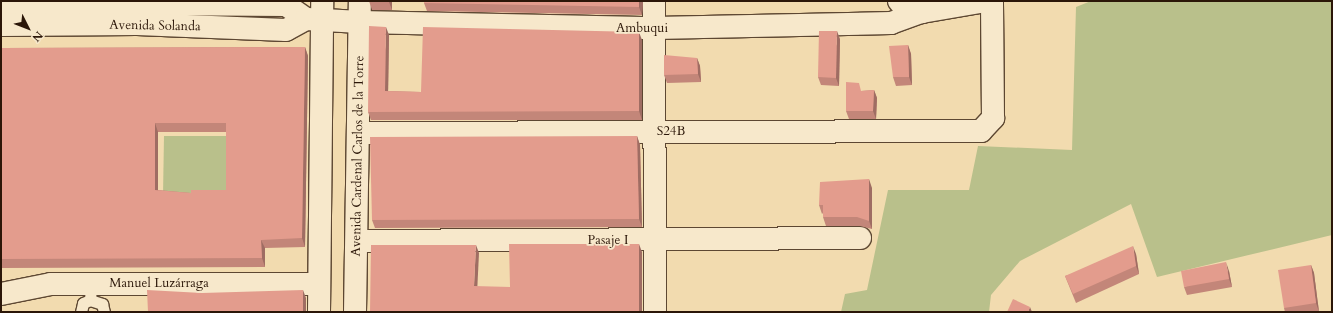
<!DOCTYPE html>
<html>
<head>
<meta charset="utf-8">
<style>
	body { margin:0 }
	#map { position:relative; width:1333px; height:313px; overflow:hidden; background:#f2dbaf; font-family:Cardo,serif }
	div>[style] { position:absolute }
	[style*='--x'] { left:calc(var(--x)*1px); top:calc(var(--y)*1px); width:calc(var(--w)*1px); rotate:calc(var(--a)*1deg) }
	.green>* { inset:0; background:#b9c08b }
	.roads { filter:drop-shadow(1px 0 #5d4732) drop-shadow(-1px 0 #5d4732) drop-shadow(0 1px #5d4732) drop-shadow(0 -1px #5d4732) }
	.lane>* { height:11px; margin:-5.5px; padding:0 5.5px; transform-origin:5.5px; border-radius:5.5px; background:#f7e8cb }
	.street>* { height:22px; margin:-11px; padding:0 11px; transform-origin:11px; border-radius:11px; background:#f7e8cb }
	.secondary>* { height:22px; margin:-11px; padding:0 11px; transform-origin:11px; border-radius:11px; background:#f7e8cb }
	.wall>* { inset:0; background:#c38679 }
	.shaded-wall>* { inset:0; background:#9f6d63 }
	.building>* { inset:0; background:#e39c8d }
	span { translate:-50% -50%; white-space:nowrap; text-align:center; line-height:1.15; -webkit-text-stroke:3.5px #f7e8cb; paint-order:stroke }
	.street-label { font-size:13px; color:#2b1608 }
	.frame { position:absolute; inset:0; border:2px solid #2b1608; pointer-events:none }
	.north { position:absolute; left:8px; top:8px; width:40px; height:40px; -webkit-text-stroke:3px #f7e8cb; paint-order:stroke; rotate:132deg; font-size:11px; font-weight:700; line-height:16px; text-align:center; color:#2b1608 }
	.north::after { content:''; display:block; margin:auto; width:14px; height:18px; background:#2b1608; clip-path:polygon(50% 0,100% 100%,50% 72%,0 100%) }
</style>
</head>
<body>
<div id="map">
	<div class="green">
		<div style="clip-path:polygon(1091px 1px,1332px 1px,1332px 235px,1157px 277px,1131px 204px,1020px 261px,991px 295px,989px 312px,841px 312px,845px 294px,867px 290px,888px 190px,969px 190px,978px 146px,1072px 150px,1076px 7px)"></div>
		<div style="clip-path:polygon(164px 136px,226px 136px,226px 196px,163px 196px)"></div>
	</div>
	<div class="roads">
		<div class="lane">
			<div style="--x:91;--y:283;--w:17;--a:93"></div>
			<div style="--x:90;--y:300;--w:13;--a:18"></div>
			<div style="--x:102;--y:304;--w:8;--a:76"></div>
			<div style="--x:81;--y:312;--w:9;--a:-77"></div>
			<div style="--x:83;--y:303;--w:8;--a:-23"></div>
		</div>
		<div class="street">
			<div style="--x:654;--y:1;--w:311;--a:89.8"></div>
			<div style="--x:899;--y:1;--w:8;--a:50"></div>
			<div style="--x:904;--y:7;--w:19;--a:16"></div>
			<div style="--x:922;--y:12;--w:65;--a:-9.8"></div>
			<div style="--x:360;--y:22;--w:295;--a:1.2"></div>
			<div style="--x:655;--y:28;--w:236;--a:-1.2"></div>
			<div style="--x:891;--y:23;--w:33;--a:-20"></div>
			<div style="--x:360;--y:133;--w:621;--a:-0.18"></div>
			<div style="--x:981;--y:131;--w:18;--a:-47"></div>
			<div style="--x:993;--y:118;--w:117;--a:-90.5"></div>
			<div style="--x:357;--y:241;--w:503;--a:-0.34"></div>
			<div style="--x:1;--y:294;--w:51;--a:-11.3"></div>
			<div style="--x:51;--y:284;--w:267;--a:0"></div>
		</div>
		<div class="secondary">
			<div style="--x:1;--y:3;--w:285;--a:0.4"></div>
			<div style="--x:286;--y:5;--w:24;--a:35"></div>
			<div style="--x:1;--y:25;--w:136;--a:-0.4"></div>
			<div style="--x:137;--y:24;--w:149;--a:2.3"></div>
			<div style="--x:286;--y:30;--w:23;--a:-29"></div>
			<div style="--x:306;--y:19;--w:54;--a:3.2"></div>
			<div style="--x:319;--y:312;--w:311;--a:-89.4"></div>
			<div style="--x:355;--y:312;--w:311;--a:-89.1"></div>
		</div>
	</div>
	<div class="wall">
		<div style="clip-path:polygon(369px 1px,392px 1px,392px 10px,372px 10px)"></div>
		<div style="clip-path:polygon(643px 1px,642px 15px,427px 11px,424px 3px)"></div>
		<div style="clip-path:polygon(389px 35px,388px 91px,421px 92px,642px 40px,642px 120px,371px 120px,368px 112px)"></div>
		<div style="clip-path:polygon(840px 39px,839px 86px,821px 85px,818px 77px)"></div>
		<div style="clip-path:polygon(908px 45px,911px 54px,912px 85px,896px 86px,893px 77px)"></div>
		<div style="clip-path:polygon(evenodd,305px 47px,308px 56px,305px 247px,265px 248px,265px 267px,1px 268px,1px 48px,305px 47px,158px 132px,226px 132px,226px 190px,191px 193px,158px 190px,158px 132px)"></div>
		<div style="clip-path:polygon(697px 58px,700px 66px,701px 82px,667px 83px,664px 75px)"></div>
		<div style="clip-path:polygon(874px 90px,877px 98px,876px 119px,849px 119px,846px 111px,861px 91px)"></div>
		<div style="clip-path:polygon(637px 136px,640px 145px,642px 227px,375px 228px,372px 220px)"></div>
		<div style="clip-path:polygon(872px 188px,872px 229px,860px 226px,826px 226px,823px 217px,823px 213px,822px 214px,819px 205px)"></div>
		<div style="clip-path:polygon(1136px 254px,1139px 274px,1076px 303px,1065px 276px)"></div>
		<div style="clip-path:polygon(1311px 265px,1314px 273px,1319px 312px,1285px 312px,1284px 308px)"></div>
		<div style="clip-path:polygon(1229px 271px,1232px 287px,1187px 295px,1184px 287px)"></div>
	</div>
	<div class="shaded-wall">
		<div style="clip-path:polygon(389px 1px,392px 1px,392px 10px,389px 2px)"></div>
		<div style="clip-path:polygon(639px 1px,643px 1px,642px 15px,639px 7px)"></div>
		<div style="clip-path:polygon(386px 27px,389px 35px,388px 100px,385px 91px)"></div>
		<div style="clip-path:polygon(837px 31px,840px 39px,839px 86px,836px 78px)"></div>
		<div style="clip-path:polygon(639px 32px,642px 40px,642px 120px,639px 111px)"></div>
		<div style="clip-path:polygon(908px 45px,911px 54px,912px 85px,909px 77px)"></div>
		<div style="clip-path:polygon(305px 47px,308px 56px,305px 247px,302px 238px)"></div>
		<div style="clip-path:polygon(697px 58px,700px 66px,701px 82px,698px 74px)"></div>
		<div style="clip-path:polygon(874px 90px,877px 98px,876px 119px,873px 111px)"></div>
		<div style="clip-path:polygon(155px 123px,158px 132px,158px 198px,155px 190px)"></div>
		<div style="clip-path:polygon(637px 136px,640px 145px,642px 227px,639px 219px)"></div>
		<div style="clip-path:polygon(869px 179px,872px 188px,872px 229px,869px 221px)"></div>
		<div style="clip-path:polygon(261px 240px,265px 248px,265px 267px,262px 258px)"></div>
		<div style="clip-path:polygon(639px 244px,642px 252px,642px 312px,639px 312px)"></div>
		<div style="clip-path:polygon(476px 245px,479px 253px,477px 294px,474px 286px)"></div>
		<div style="clip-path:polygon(1133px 246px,1136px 254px,1139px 274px,1136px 266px)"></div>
		<div style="clip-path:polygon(1226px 262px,1229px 271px,1232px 287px,1229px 279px)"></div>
		<div style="clip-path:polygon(1311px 265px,1314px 273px,1319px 312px,1316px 303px)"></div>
		<div style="clip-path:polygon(303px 290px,306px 298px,306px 312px,303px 312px)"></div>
		<div style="clip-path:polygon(1030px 307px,1032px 312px,1028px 312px)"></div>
	</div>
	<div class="building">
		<div style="clip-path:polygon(369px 1px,389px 1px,389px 2px)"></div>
		<div style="clip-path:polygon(424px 1px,639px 1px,639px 7px,424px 3px)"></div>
		<div style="clip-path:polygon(369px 26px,386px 27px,385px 91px,421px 92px,423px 27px,639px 32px,639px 111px,368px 112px)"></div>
		<div style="clip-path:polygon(819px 31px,837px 31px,836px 78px,818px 77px)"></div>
		<div style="clip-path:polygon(908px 45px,909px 77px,893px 77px,889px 46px)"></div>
		<div style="clip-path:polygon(evenodd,305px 47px,302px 238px,261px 240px,262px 258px,1px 259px,1px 48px,305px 47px,155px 123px,226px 123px,226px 190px,191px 190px,191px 193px,155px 190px,155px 123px)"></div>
		<div style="clip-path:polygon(664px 55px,697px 58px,698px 74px,664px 75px)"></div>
		<div style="clip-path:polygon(846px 82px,859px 83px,861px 91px,874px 90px,873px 111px,846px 111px)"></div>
		<div style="clip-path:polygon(637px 136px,639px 219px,372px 220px,370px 137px)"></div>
		<div style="clip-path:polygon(869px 179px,869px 221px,857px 217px,823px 217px,823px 205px,819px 205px,820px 182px)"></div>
		<div style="clip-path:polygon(509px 244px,639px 244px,639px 312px,370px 312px,371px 245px,476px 245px,474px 286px,510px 287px)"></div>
		<div style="clip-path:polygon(1133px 246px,1136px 266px,1073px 294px,1065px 276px)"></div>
		<div style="clip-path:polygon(1226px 262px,1229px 279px,1184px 287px,1181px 271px)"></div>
		<div style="clip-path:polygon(1311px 265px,1316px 303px,1284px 308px,1278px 270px)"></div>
		<div style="clip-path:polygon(147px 290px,202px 293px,303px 290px,303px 312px,148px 312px)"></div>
		<div style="clip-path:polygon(1013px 299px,1030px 307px,1028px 312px,1007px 312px)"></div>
	</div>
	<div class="street-label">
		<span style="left:155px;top:26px;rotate:1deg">Avenida Solanda</span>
		<span style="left:642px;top:28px">Ambuqui</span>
		<span style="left:671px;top:131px">S24B</span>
		<span style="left:358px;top:156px;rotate:-89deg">Avenida Cardenal Carlos de la Torre</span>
		<span style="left:608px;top:240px">Pasaje I</span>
		<span style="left:159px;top:283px">Manuel Luzárraga</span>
	</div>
	<div class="frame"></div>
	<div class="north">N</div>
</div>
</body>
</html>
